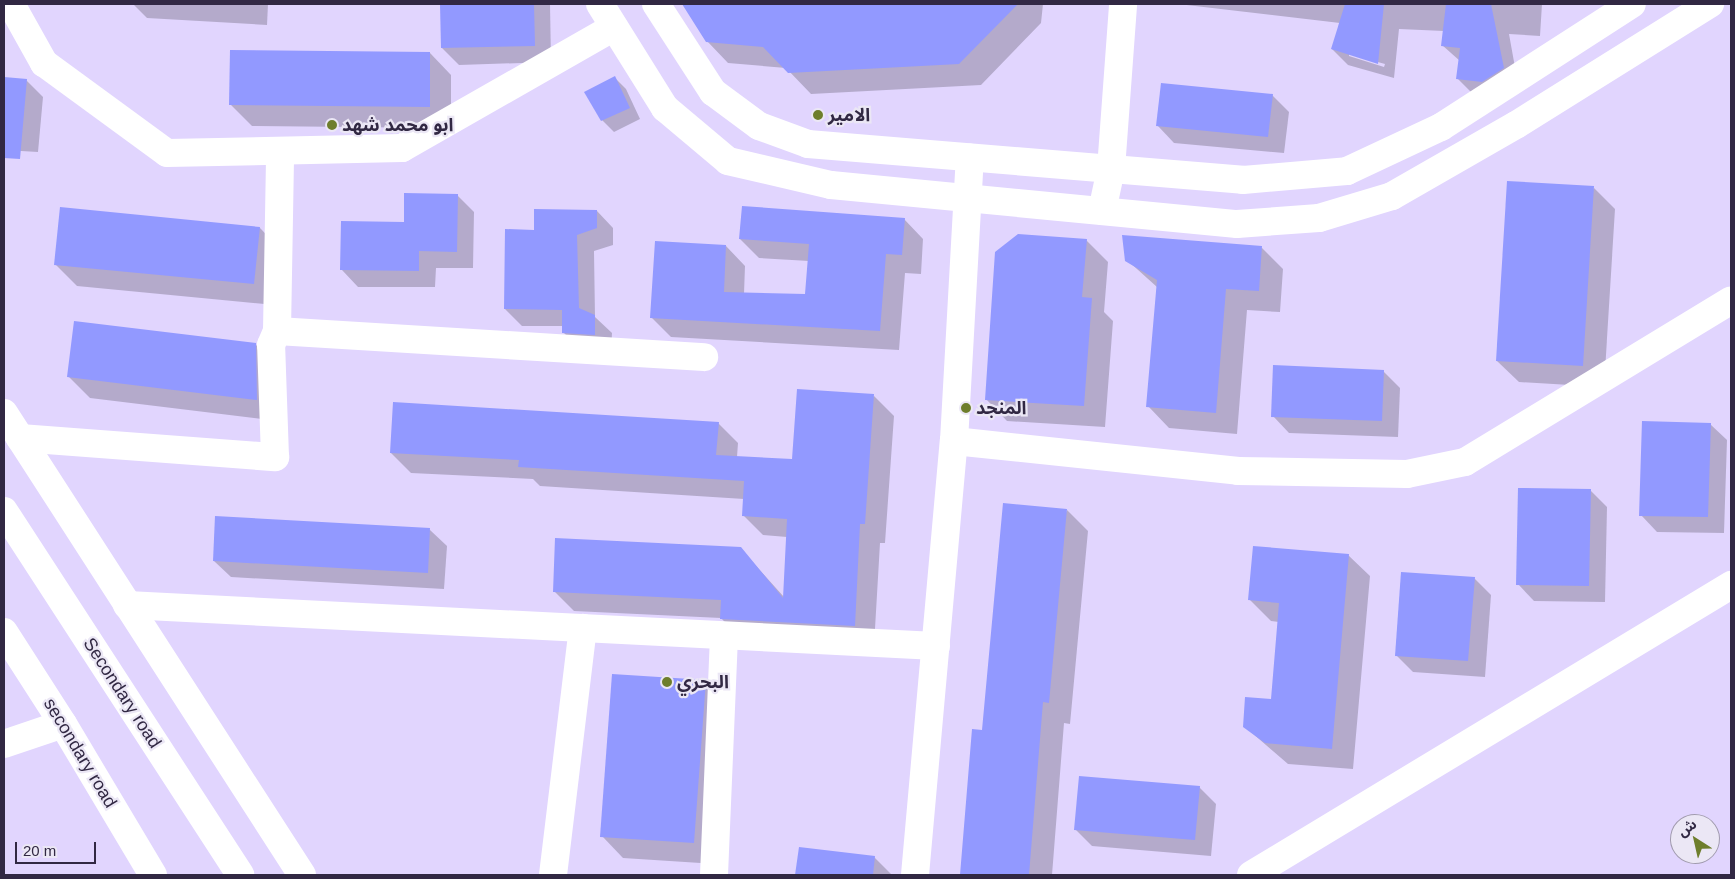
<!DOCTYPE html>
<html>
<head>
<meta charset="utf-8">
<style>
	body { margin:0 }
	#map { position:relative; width:1735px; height:879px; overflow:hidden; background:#e1d5fe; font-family:Helvetica,"Noto Sans Arabic",sans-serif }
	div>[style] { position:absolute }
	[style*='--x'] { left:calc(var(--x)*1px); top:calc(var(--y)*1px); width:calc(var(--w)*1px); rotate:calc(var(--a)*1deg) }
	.shadow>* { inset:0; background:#0003 }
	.building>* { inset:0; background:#9299ff }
	.minor>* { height:28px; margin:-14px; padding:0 14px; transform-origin:14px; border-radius:14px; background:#fff }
	.primary>* { height:28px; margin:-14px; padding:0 14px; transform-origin:14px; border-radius:14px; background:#fff }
	.dots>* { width:14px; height:14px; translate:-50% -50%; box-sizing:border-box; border:2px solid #ebe7f5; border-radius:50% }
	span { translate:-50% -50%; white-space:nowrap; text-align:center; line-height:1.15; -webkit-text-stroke:4.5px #ebe7f5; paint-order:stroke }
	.poi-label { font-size:18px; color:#312843; font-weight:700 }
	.left { translate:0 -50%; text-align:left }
	.street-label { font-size:18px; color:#312843 }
	.frame { position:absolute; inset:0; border:5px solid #312843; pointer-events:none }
	.north { position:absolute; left:1670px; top:814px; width:50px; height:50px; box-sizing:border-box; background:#ebe7f5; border:1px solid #a19bae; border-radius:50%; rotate:325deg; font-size:14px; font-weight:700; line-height:20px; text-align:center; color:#312843 }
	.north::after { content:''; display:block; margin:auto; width:18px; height:22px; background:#6e7e2c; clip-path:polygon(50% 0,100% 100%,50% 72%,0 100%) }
	.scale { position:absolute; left:15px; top:842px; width:81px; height:22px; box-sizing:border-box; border:2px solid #312843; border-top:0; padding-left:6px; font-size:15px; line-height:18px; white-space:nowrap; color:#312843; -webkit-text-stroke:4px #ebe7f5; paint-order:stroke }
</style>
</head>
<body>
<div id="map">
	<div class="shadow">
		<div style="clip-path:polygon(133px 4px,268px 4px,267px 25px,147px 18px)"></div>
		<div style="clip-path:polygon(441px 4px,550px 4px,551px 62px,459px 65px,442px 48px)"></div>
		<div style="clip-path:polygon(683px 4px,1043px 4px,1041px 23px,981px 85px,811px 94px,786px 68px,728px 63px,707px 41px)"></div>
		<div style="clip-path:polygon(evenodd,1178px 4px,1542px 4px,1540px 36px,1509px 34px,1518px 84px,1473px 94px,1458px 79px,1460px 61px,1442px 45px,1444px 31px,1399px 29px,1394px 78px,1348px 65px,1332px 49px,1340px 23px,1178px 4px,1349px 54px,1385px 64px,1384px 67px,1349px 56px,1349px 54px)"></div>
		<div style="clip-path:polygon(430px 53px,451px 75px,451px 128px,252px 126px,230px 104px)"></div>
		<div style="clip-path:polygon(4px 78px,26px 80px,43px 97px,38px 152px,4px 150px)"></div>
		<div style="clip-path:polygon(615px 78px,626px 89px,640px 119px,614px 132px,602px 120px,586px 93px)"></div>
		<div style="clip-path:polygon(1272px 95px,1289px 112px,1284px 153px,1174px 143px,1158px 126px)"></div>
		<div style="clip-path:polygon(1594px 188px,1615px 209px,1604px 387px,1519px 382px,1497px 361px)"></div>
		<div style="clip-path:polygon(457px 195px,474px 212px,473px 268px,436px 268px,435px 287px,358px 287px,342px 270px,405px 223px)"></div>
		<div style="clip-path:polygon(597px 211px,613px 228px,613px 245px,594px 251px,595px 317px,612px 333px,611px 351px,580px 349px,563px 332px,563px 326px,522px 326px,505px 309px,535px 231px)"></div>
		<div style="clip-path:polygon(904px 219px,923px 239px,921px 274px,905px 273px,899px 350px,671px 337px,652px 318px,726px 246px,745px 266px,744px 294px,806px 295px,809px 261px,759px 258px,740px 239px)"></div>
		<div style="clip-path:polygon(260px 228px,281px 250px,275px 305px,77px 286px,55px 264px)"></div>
		<div style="clip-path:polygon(1086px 240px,1108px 262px,1104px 312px,1113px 321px,1105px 427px,1007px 421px,986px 399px)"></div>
		<div style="clip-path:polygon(1262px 248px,1283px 269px,1280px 312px,1247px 310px,1237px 434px,1169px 428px,1148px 406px,1157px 287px,1127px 260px)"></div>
		<div style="clip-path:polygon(255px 344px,277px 366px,278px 421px,90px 398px,69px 377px)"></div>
		<div style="clip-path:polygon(1383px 371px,1400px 388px,1398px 437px,1289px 433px,1273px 416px)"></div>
		<div style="clip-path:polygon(874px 396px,894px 416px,885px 543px,880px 543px,874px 646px,741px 639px,721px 618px,574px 611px,554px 591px,740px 548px,784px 597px,787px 537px,763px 535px,743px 515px,744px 499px,540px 486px,533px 479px,411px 473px,391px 453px,718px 423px,738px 443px,737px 457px,793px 461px)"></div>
		<div style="clip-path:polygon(1710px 424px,1727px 440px,1724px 533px,1657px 532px,1641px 515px)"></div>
		<div style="clip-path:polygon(1590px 490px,1607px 507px,1605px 602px,1534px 601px,1518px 584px)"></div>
		<div style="clip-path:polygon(1067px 510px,1088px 531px,1070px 724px,1064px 723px,1052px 875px,962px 875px,973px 730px,983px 731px)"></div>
		<div style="clip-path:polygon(430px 530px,447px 546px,444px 589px,231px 577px,214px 561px)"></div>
		<div style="clip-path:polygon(1348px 555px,1370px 576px,1353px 769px,1288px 764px,1244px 726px,1272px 701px,1279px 622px,1271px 621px,1250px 600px)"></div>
		<div style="clip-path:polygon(1474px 578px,1491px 595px,1485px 677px,1413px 672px,1396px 655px)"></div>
		<div style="clip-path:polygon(706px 681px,727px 703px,716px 864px,623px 858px,602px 836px)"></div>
		<div style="clip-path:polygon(1199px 787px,1216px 804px,1211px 856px,1092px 846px,1075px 829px)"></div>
		<div style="clip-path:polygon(800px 848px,874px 857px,892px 875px,797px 875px)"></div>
	</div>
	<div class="building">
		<div style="clip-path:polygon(440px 4px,534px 4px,535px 46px,441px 48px)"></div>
		<div style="clip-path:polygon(682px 4px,1018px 4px,959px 64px,788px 73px,763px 47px,706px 42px)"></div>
		<div style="clip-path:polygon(1345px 4px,1384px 4px,1378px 64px,1331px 49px)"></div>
		<div style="clip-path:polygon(1446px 4px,1491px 4px,1504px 68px,1482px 82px,1456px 79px,1460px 48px,1441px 46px)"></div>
		<div style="clip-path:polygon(230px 50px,430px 52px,430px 107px,229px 105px)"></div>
		<div style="clip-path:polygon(615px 76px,630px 108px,601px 121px,584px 92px)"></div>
		<div style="clip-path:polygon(4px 77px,27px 79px,20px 159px,4px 158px)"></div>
		<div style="clip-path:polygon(1161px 83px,1273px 94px,1268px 137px,1156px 126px)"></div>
		<div style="clip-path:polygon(1507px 181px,1594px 186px,1583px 366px,1496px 361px)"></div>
		<div style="clip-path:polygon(404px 193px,458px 194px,457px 252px,419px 251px,419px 271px,340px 270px,341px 221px,404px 222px)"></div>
		<div style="clip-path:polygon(742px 206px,905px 218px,902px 255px,886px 254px,880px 331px,650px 318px,655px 241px,726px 245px,724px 292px,805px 294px,809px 244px,739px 239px)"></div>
		<div style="clip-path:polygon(60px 207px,260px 227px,254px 284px,54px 265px)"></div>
		<div style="clip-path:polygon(534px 209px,597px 210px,597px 228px,577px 235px,579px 308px,595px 315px,595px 335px,562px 333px,562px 310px,504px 309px,505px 229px,534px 230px)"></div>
		<div style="clip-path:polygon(1018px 234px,1087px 239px,1082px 297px,1092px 298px,1084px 406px,985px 400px,995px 252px)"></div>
		<div style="clip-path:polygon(1122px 235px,1262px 246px,1259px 291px,1226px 289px,1216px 413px,1146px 407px,1157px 280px,1125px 261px)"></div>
		<div style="clip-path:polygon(74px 321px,256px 343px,257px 400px,67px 377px)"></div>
		<div style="clip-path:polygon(1273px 365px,1384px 370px,1382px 421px,1271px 417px)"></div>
		<div style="clip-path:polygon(797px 389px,874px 394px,865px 524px,860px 524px,855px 626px,720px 619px,721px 600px,553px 592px,555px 538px,741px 547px,783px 598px,787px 519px,742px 516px,744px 481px,518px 467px,519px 460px,390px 453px,393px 402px,719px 422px,716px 455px,792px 459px)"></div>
		<div style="clip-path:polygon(1642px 421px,1711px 423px,1708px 517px,1639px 516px)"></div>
		<div style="clip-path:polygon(1518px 488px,1591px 489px,1589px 586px,1516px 585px)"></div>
		<div style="clip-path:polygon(1003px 503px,1067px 509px,1049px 703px,1043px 702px,1029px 875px,960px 875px,972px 729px,982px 730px)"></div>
		<div style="clip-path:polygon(215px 516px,430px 528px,428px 573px,213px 561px)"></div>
		<div style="clip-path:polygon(1253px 546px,1349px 554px,1332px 749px,1265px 743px,1243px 727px,1245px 697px,1271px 699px,1279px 603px,1248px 600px)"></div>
		<div style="clip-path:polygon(1401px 572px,1475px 577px,1468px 661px,1395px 656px)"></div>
		<div style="clip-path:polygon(612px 674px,706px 680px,694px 843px,600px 837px)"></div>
		<div style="clip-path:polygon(1079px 776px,1200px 786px,1195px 840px,1074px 830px)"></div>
		<div style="clip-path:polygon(799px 847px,875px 856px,873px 875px,795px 875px)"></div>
	</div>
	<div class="minor">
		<div style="--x:11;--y:4;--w:68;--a:60.8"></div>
		<div style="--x:44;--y:63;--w:152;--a:36.2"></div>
		<div style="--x:167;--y:153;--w:235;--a:-1.2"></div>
		<div style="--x:402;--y:148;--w:244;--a:-29.7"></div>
		<div style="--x:600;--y:4;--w:123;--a:58"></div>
		<div style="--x:665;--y:108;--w:82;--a:40.1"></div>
		<div style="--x:728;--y:161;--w:106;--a:13.1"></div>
		<div style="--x:831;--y:185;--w:408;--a:5.5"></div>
		<div style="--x:1237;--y:224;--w:82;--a:-4.2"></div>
		<div style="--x:1319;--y:218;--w:76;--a:-16.8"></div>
		<div style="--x:1392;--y:196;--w:143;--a:-29.8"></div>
		<div style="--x:1516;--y:125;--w:229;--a:-32"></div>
		<div style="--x:656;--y:4;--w:105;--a:57.1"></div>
		<div style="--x:713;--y:92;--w:57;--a:36.5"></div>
		<div style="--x:759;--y:126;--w:52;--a:20.2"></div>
		<div style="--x:808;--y:144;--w:436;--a:4.7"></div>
		<div style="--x:1243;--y:180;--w:104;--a:-4.9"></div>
		<div style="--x:1347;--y:171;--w:104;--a:-25.1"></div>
		<div style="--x:1441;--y:127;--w:227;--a:-32.8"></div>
		<div style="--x:1102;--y:211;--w:43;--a:-77.9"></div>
		<div style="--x:1111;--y:169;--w:165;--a:-85.8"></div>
		<div style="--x:277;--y:331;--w:428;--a:3.5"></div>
		<div style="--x:4;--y:413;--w:550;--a:57.18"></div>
		<div style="--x:20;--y:438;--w:256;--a:4.3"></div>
		<div style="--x:275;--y:457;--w:112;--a:-92"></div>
		<div style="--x:271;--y:345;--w:15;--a:-67"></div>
		<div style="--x:277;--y:331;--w:180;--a:-89"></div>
		<div style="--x:954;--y:441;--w:286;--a:6"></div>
		<div style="--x:1238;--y:471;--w:169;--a:1"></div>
		<div style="--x:1407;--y:474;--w:59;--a:-11.7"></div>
		<div style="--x:1465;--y:462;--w:311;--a:-31.3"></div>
		<div style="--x:127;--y:605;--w:810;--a:2.9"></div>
		<div style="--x:4;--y:744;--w:62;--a:-18.7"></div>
		<div style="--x:553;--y:875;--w:249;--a:-83.1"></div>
		<div style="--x:714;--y:875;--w:239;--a:-87.6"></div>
		<div style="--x:915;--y:875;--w:436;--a:-84.9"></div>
		<div style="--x:954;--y:441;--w:284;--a:-86.8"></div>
		<div style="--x:1251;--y:875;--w:561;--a:-31.14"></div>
	</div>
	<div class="primary">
		<div style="--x:4;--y:511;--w:434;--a:57"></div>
		<div style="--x:4;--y:632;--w:109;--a:57.3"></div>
		<div style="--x:63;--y:724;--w:176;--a:59.2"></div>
	</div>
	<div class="dots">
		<div style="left:818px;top:115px;background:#6e7e2c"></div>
		<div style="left:332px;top:125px;background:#6e7e2c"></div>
		<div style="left:966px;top:408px;background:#6e7e2c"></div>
		<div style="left:667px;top:682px;background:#6e7e2c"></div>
	</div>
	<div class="poi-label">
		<span class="left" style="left:828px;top:115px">الامير</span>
		<span class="left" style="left:342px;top:125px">ابو محمد شهد</span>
		<span class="left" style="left:976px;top:408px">المنجد</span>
		<span class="left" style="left:677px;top:682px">البحري</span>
	</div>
	<div class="street-label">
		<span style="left:122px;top:693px;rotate:57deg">Secondary road</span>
		<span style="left:80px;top:753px;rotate:59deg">secondary road</span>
	</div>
	<div class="frame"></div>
	<div class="north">ش</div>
	<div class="scale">20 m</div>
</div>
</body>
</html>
